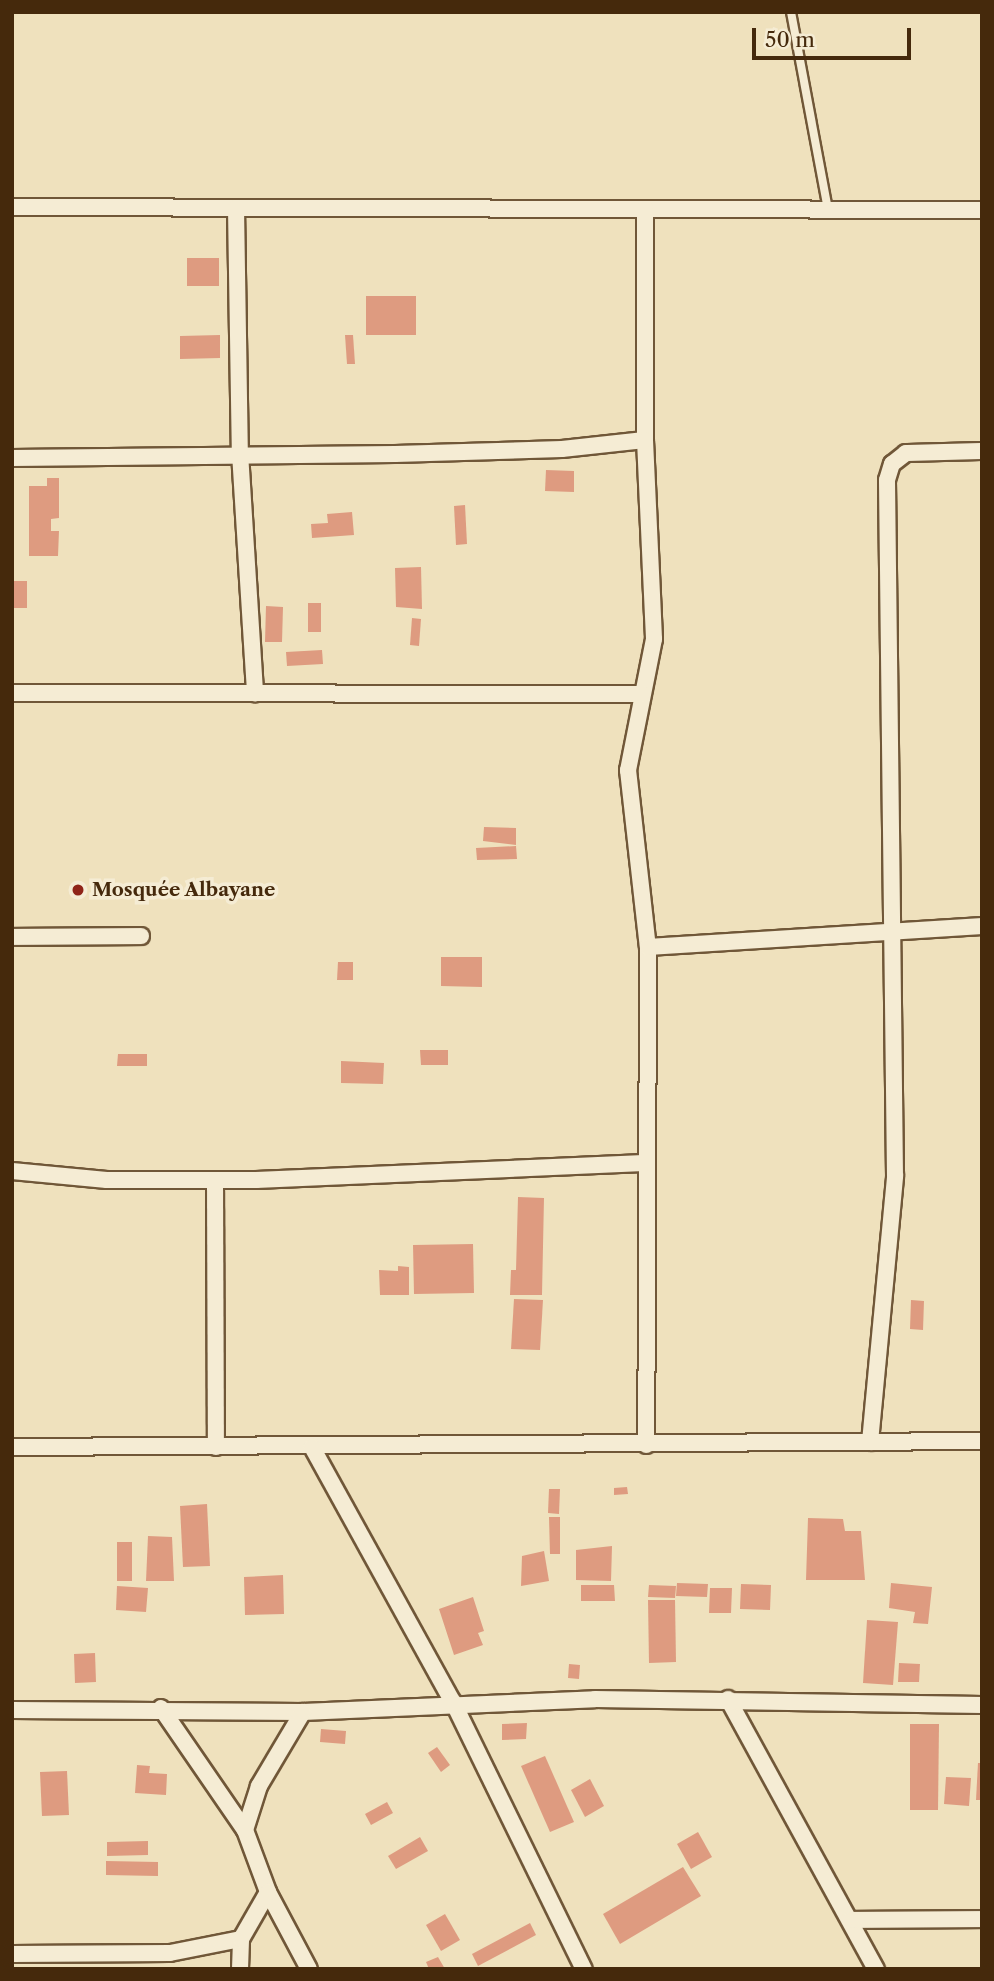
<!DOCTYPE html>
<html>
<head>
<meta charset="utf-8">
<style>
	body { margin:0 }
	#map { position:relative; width:994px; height:1981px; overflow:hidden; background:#efe1bd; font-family:"Libre Caslon Text",serif }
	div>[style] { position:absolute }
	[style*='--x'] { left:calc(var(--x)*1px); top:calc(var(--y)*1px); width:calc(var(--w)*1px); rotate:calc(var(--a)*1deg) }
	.building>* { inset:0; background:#de9b80 }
	.roads { filter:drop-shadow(2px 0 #705738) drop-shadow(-2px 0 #705738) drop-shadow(0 2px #705738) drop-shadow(0 -2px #705738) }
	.lane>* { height:8px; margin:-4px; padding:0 4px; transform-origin:4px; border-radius:4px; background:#f5ecd4 }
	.street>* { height:16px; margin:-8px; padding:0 8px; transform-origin:8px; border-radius:8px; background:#f5ecd4 }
	.dots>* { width:19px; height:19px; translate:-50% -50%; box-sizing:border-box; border:4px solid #f5ecd4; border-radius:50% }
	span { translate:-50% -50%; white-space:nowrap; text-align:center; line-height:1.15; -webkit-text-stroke:7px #f5ecd4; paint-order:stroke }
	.poi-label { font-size:19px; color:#45290c; font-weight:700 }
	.left { translate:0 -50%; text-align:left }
	.frame { position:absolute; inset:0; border:14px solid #45290c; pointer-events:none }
	.scale { position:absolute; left:752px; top:28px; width:159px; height:32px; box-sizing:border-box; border:4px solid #45290c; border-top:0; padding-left:9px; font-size:21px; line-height:24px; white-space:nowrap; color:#45290c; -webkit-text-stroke:5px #f5ecd4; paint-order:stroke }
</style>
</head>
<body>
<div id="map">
	<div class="building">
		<div style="clip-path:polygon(187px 258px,219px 258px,219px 286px,187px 286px)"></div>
		<div style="clip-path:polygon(366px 296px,416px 296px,416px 335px,366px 335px)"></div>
		<div style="clip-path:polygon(220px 335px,220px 358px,180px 359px,180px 336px)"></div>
		<div style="clip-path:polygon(345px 335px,353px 335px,355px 364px,347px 364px)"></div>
		<div style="clip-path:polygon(546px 470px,574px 471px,574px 492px,545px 491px)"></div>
		<div style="clip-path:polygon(47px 478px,59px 478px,59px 518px,51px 519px,51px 531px,59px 531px,58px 556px,29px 556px,29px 486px,47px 486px)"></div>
		<div style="clip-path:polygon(465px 505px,467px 544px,456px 545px,454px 506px)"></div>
		<div style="clip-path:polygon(352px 512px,354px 535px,312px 538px,311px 524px,328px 523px,327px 514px)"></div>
		<div style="clip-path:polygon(421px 567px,422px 609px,396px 607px,395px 568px)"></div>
		<div style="clip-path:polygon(12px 581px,27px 581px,27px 608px,12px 608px)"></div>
		<div style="clip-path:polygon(308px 603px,321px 603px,321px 632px,308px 632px)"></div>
		<div style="clip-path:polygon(266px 606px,283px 607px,282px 642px,265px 642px)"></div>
		<div style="clip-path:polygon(412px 618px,421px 619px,419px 646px,410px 645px)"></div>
		<div style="clip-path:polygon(322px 650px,323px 664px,287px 666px,286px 652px)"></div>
		<div style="clip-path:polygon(484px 827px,516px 828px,516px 845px,483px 841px)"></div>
		<div style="clip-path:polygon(516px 846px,517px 859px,477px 860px,476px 848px)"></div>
		<div style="clip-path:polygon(441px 957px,482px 957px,482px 987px,441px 986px)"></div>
		<div style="clip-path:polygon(338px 962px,353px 962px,353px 980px,337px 980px)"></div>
		<div style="clip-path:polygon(420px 1050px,448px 1050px,448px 1065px,421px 1065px)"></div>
		<div style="clip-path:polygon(118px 1054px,147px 1054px,147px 1066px,117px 1066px)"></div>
		<div style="clip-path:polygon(341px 1061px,384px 1063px,383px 1084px,341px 1083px)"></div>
		<div style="clip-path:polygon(518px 1197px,544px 1198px,542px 1295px,510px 1295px,511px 1270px,516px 1270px)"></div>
		<div style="clip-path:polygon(473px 1244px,474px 1293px,414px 1294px,413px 1245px)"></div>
		<div style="clip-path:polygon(398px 1266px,409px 1267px,409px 1295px,380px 1295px,379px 1270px,398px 1271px)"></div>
		<div style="clip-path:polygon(514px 1299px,543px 1300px,540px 1350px,511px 1349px)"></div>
		<div style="clip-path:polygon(911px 1300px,924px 1301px,923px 1330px,910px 1329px)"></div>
		<div style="clip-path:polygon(627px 1487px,628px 1494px,614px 1495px,614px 1488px)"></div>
		<div style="clip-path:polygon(549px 1489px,560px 1489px,559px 1514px,548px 1513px)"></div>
		<div style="clip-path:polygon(207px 1504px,210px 1566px,183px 1567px,180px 1506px)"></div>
		<div style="clip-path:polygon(549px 1517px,560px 1517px,560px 1554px,550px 1554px)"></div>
		<div style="clip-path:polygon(808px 1518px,843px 1519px,845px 1531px,861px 1531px,865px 1580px,806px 1580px)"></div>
		<div style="clip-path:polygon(148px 1536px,172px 1537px,174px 1581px,146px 1581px)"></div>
		<div style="clip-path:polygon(117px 1542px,132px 1542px,132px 1581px,117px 1581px)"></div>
		<div style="clip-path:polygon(612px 1546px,611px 1581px,576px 1580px,576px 1550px)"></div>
		<div style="clip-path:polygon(544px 1551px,549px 1581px,521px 1586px,522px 1556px)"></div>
		<div style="clip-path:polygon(283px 1575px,284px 1614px,245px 1615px,244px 1577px)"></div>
		<div style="clip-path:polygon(677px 1583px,708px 1584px,707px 1597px,676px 1596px)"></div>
		<div style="clip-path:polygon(891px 1583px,932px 1587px,928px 1624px,913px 1623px,915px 1612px,889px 1608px)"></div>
		<div style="clip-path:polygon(741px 1584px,771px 1585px,770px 1610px,740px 1609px)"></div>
		<div style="clip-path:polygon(581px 1585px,614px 1585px,615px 1601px,581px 1601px)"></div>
		<div style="clip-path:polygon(649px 1585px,676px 1586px,675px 1598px,648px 1597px)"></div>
		<div style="clip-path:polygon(117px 1586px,148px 1588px,146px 1612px,116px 1610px)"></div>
		<div style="clip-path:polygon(710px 1588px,732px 1588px,731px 1613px,709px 1613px)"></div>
		<div style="clip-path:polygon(473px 1597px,484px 1631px,478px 1633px,483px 1645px,454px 1655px,439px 1609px)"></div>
		<div style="clip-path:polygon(648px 1600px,675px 1600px,676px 1662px,649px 1663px)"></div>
		<div style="clip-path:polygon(867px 1620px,898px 1622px,893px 1685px,863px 1683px)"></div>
		<div style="clip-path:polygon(95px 1653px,96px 1682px,75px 1683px,74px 1654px)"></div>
		<div style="clip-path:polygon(899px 1663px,920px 1664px,919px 1682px,898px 1682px)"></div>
		<div style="clip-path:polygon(569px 1664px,580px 1665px,579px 1679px,568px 1678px)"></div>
		<div style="clip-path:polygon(527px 1723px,526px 1739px,502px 1740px,502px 1724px)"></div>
		<div style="clip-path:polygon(910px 1724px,939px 1724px,938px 1810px,910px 1810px)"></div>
		<div style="clip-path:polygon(321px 1729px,346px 1731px,345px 1744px,320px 1742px)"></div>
		<div style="clip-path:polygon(437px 1747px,450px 1765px,441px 1772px,428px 1753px)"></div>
		<div style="clip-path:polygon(545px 1756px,574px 1822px,550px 1832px,521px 1766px)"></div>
		<div style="clip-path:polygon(978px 1763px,982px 1763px,982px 1800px,976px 1800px)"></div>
		<div style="clip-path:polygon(137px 1765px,150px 1766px,149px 1773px,167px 1774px,166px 1795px,135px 1793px)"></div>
		<div style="clip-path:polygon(67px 1771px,69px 1815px,42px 1816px,40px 1772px)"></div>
		<div style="clip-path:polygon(946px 1777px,971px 1778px,969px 1806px,944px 1804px)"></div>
		<div style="clip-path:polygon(590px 1779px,604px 1806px,585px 1817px,571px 1790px)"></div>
		<div style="clip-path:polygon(387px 1802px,393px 1813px,371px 1825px,365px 1814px)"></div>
		<div style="clip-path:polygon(698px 1832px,712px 1857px,691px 1869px,677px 1844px)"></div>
		<div style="clip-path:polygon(420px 1837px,428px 1851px,396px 1869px,388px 1856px)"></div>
		<div style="clip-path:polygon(148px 1841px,148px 1855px,107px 1856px,107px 1842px)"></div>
		<div style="clip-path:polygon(106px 1861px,158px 1862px,158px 1876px,106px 1875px)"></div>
		<div style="clip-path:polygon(683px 1867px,701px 1896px,620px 1944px,603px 1914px)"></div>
		<div style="clip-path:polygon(445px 1914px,460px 1940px,441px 1951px,426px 1925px)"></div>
		<div style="clip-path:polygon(530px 1923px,536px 1935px,478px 1966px,472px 1954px)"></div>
		<div style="clip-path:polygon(438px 1957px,445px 1969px,429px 1969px,426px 1962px)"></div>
	</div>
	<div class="roads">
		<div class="lane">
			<div style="--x:791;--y:12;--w:200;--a:79.4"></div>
		</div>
		<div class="street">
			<div style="--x:12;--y:207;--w:970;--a:0.18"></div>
			<div style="--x:236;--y:208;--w:245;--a:89.1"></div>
			<div style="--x:240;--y:453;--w:241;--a:86.4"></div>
			<div style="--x:645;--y:209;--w:231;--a:90"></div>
			<div style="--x:645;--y:440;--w:199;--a:87.4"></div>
			<div style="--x:654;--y:639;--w:134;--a:101.2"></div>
			<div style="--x:628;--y:770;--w:178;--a:83.6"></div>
			<div style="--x:648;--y:947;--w:498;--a:90.2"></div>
			<div style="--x:12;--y:458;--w:383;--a:-0.6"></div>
			<div style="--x:395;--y:454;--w:167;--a:-1.7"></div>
			<div style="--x:562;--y:449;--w:83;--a:-6.2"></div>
			<div style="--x:12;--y:693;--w:630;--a:0.09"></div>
			<div style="--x:12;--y:937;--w:129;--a:-0.4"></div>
			<div style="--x:648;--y:947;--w:335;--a:-3.6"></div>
			<div style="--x:12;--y:1171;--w:95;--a:5.4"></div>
			<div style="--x:107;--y:1180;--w:149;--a:0"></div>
			<div style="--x:256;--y:1180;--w:388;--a:-2.5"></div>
			<div style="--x:215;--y:1180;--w:267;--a:89.8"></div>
			<div style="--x:870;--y:1442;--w:267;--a:-84.6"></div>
			<div style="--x:895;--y:1176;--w:696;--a:-90.66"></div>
			<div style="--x:887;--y:480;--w:17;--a:-73"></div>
			<div style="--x:892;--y:464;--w:18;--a:-38"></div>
			<div style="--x:906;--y:453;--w:76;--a:-1.5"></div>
			<div style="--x:12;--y:1447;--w:970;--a:-0.35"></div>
			<div style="--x:312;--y:1447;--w:291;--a:61.1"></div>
			<div style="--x:453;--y:1702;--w:297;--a:63.9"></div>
			<div style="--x:728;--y:1699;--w:308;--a:61.3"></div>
			<div style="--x:161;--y:1708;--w:148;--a:55.5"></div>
			<div style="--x:245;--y:1830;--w:66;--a:69.6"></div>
			<div style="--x:268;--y:1892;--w:87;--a:62"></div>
			<div style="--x:12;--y:1710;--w:291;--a:0.4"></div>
			<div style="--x:303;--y:1712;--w:292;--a:-2.5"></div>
			<div style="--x:595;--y:1699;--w:387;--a:0.9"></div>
			<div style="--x:245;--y:1830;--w:46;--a:-72.3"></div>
			<div style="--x:259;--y:1786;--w:86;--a:-59.3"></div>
			<div style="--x:850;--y:1920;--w:132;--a:-0.4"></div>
			<div style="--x:12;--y:1954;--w:158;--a:-0.4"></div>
			<div style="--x:170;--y:1953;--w:72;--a:-11.2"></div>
			<div style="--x:240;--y:1969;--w:30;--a:-88"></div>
			<div style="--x:241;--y:1939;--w:54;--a:-60.1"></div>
		</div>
	</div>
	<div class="dots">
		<div style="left:78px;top:890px;background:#8f2418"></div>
	</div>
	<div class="poi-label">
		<span class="left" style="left:92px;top:890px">Mosquée Albayane</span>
	</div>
	<div class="frame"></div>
	<div class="scale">50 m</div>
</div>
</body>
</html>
